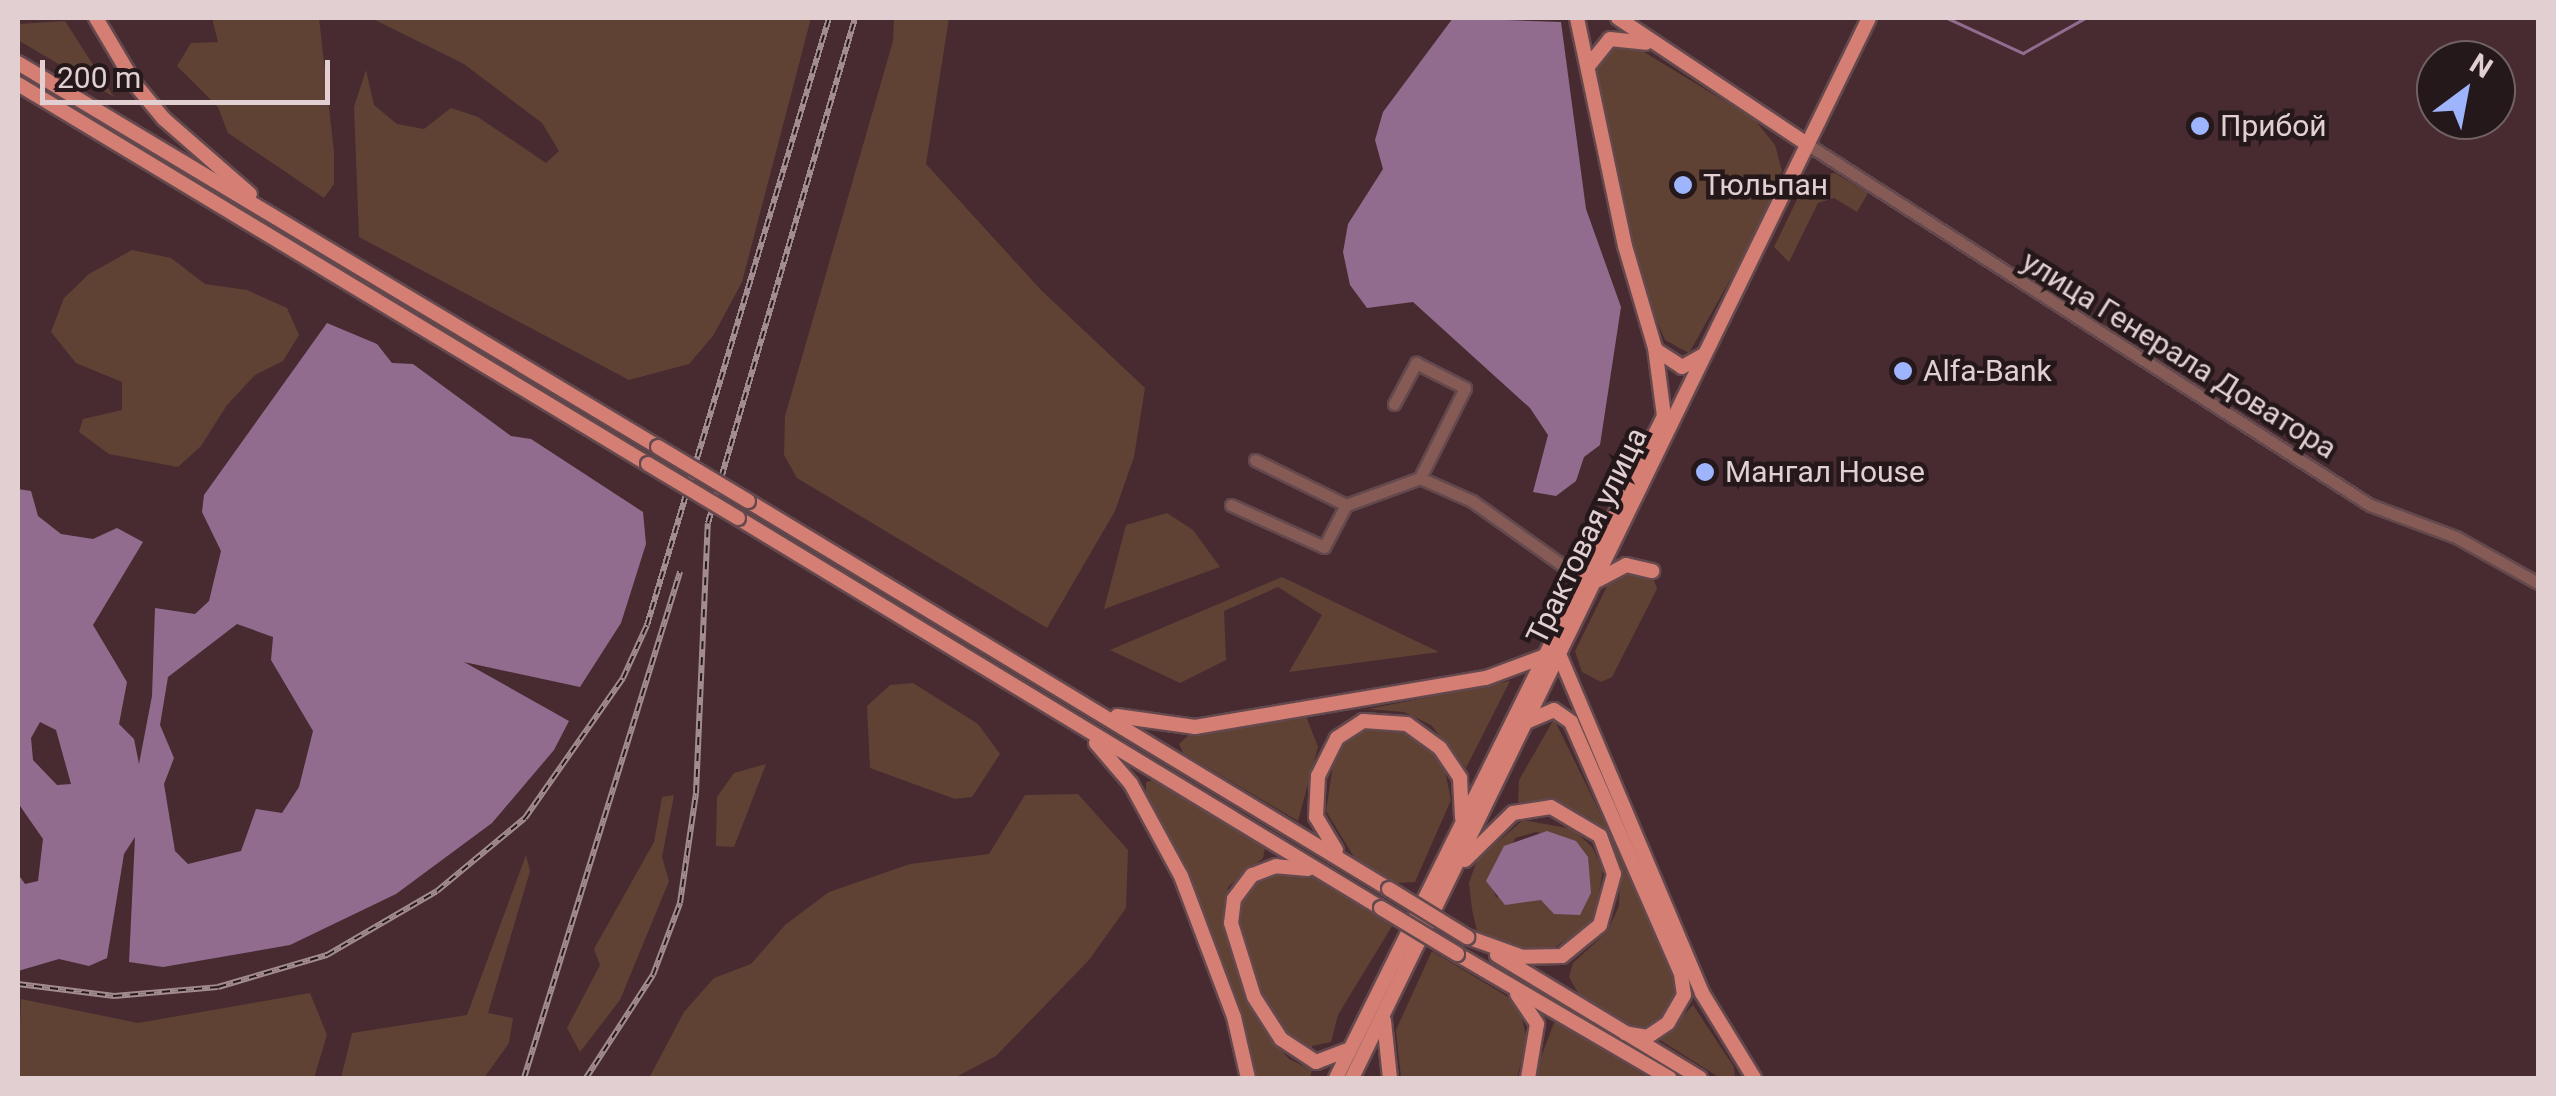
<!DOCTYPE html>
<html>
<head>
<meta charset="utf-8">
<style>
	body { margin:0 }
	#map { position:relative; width:2556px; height:1096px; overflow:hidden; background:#472b30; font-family:Roboto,sans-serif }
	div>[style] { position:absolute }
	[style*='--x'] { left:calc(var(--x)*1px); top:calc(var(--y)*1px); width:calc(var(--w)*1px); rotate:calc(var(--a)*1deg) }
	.green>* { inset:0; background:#5f4234 }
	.water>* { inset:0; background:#926c8e }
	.stream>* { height:2.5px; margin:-1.25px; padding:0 1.25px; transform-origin:1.25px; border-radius:1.25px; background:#926c8e }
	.roads { filter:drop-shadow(2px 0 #63494d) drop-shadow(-2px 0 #63494d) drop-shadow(0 2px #63494d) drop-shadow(0 -2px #63494d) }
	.minor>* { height:11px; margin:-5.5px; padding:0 5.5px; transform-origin:5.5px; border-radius:5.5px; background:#865b55 }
	.major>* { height:14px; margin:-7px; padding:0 7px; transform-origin:7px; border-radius:7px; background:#d47e74 }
	.rail>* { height:6px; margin-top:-3px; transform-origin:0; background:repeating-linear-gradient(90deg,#25181a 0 8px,#a28c8f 0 16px); box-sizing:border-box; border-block:2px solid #a28c8f }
	.bridges { filter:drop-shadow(2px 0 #63494d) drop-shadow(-2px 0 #63494d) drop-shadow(0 2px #63494d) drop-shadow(0 -2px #63494d) }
	.major-bridge>* { height:14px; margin:-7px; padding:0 7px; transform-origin:7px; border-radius:7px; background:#d47e74 }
	.dots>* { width:28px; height:28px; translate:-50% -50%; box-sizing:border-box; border:5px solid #25181a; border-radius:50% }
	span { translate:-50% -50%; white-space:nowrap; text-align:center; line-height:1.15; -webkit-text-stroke:9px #25181a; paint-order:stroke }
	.poi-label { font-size:30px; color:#e1cfd1 }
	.left { translate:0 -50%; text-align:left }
	.street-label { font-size:30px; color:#e1cfd1 }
	.frame { position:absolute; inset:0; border:20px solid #e1cfd1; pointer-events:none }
	.north { position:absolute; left:2416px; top:40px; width:100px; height:100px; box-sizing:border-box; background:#25181a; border:2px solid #706163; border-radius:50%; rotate:32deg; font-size:28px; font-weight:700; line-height:40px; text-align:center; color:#e1cfd1 }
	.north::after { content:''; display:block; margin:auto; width:35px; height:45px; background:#9eb4fd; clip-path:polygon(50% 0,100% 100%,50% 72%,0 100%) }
	.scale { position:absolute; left:40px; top:60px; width:290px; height:45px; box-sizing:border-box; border:5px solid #e1cfd1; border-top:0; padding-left:12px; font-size:30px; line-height:35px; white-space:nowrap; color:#e1cfd1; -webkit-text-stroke:8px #25181a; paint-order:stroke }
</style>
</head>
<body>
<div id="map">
	<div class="green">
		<div style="clip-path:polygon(212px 18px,319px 18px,334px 152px,334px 184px,324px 198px,228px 133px,218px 107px,177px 66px,191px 43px,218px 42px)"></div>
		<div style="clip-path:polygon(371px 18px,811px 18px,742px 282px,713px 336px,689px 364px,629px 380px,359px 237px,354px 107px,366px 70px,374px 105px,397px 124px,424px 129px,451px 108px,478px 117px,546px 163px,559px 151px,542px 123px,464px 64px)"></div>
		<div style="clip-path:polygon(894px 18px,949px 18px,926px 164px,1041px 290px,1145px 388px,1134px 457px,1115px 511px,1047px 628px,797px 478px,784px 455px,785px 416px,893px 41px)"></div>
		<div style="clip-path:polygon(65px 21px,114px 97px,18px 40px,18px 24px)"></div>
		<div style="clip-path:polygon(1620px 46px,1644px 52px,1754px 119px,1775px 145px,1782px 171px,1766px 216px,1689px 353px,1665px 340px,1625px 246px,1596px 73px,1602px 53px)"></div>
		<div style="clip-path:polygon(18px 71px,298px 240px,297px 246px,18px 77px)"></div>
		<div style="clip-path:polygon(1835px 173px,1868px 193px,1857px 212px,1834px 198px,1818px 203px,1789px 262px,1774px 247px,1807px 179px)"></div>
		<div style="clip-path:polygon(132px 250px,171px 258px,205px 284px,247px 290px,287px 308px,299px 335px,283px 361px,255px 375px,227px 405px,201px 446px,178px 467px,109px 454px,79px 432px,83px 419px,122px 410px,122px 382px,76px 363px,51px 332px,64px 298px,89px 274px)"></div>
		<div style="clip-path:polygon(1167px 513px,1193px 530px,1220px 567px,1104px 609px,1126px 525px)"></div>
		<div style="clip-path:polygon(1634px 569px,1654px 580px,1657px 589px,1612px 677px,1601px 682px,1582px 672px,1575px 651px,1613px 574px)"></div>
		<div style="clip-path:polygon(1282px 577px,1439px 652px,1289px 672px,1322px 615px,1278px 587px,1224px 611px,1226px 660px,1180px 683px,1110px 650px)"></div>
		<div style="clip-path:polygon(1510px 681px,1466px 768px,1431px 725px,1404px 712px,1368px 709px)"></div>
		<div style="clip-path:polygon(913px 683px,978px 724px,1000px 754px,972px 797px,955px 799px,870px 768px,867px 706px,890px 685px)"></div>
		<div style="clip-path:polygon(1306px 716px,1318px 747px,1298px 821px,1183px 753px,1179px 744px,1191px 733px)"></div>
		<div style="clip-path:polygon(1554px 719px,1678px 972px,1672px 1009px,1652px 1030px,1636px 1031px,1581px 998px,1569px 977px,1573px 963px,1607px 932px,1619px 906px,1620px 871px,1608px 835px,1590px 818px,1547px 801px,1518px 802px,1519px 780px)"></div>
		<div style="clip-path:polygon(1369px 727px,1402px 731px,1436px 755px,1445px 771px,1451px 800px,1415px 882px,1395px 883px,1354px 857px,1326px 811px,1335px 752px)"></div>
		<div style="clip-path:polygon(766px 764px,734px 847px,716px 846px,717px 797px,734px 773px)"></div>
		<div style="clip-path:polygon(1157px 779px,1265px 848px,1263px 858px,1228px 887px,1225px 933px,1261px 1026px,1289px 1059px,1312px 1070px,1310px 1078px,1253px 1078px,1214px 940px,1146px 795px,1146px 782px)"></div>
		<div style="clip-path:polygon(1078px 794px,1128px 850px,1126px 908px,1089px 960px,996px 1056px,954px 1078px,649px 1078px,684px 1012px,714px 978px,751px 964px,785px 925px,829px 892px,910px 864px,989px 854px,1025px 795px)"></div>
		<div style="clip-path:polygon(674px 795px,662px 857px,669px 881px,620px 1000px,580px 1052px,567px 1028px,600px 965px,594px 949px,654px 842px,662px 797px)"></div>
		<div style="clip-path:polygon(evenodd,1523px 820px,1573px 829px,1592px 847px,1603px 870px,1594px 922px,1549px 951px,1523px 950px,1477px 931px,1472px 909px,1469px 883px,1477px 860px,1523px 820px,1536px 832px,1569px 841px,1496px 898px,1493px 887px,1515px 838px,1536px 832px)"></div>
		<div style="clip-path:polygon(526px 855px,530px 871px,488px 1013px,513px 1018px,509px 1043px,484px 1078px,341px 1078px,352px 1033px,467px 1015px)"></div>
		<div style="clip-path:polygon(1279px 871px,1314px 878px,1392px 926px,1338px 1015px,1331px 1042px,1312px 1046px,1312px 1052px,1294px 1043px,1264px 1002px,1237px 924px,1238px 900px,1253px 882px)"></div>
		<div style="clip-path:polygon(1432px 951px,1518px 1003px,1527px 1039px,1517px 1078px,1401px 1078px,1396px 1030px)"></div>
		<div style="clip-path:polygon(310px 993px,327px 1035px,314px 1078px,18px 1078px,21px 999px,138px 1023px)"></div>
		<div style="clip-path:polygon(1693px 1005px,1734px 1067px,1735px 1078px,1720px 1078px,1660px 1040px)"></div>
		<div style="clip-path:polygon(1554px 1023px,1558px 1023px,1649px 1078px,1533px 1078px)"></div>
	</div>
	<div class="water">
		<div style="clip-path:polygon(1453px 18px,1561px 22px,1586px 209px,1621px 307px,1600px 445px,1584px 457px,1576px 481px,1556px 496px,1533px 492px,1548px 435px,1530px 408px,1413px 302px,1367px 308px,1350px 285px,1343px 252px,1348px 224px,1383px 169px,1375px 140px,1383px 112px)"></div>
		<div style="clip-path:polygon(evenodd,327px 323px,377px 344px,392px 363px,413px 364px,511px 436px,531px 439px,643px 512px,646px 544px,621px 623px,580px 687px,464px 662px,569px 721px,554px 750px,492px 823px,396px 894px,290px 945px,163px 967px,129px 962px,135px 837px,124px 854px,107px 958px,89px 966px,59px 959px,18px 971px,18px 874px,25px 884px,38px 881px,43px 839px,18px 803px,18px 489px,31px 491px,38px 516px,61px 534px,93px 539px,117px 528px,143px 542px,93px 625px,127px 682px,119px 724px,134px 739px,139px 764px,152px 696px,155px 608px,195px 614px,209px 601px,221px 551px,202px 512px,204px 495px,327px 323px,237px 624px,273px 637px,271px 660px,313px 731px,299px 787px,282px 813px,256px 809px,241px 851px,188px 864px,175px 851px,164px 784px,174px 758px,160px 725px,168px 677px,237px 624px,327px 323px,40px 722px,56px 730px,71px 784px,57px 785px,33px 760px,31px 738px,40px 722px)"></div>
		<div style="clip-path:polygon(1547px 831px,1576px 841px,1588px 857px,1591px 893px,1580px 915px,1554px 914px,1541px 900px,1505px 905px,1486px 881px,1504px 846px)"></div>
	</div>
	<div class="stream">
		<div style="--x:1947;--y:18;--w:84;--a:24.7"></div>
		<div style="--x:2023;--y:53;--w:71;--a:-29.4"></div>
	</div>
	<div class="roads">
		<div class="minor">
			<div style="--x:1807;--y:144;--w:669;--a:32.67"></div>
			<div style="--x:2370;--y:505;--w:92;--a:20.4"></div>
			<div style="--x:2456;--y:537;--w:94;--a:29.3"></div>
			<div style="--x:1394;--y:404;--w:47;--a:-61.8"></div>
			<div style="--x:1416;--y:363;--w:55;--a:27"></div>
			<div style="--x:1465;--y:388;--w:101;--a:116.6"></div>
			<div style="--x:1255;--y:460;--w:102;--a:26.3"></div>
			<div style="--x:1231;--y:505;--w:102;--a:24.3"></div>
			<div style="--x:1324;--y:547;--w:47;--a:-62.4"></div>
			<div style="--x:1346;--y:505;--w:79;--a:-20"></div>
			<div style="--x:1420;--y:478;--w:57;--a:23.9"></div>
			<div style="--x:1472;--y:501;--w:136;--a:35.4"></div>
		</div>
		<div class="major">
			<div style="--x:96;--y:18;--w:77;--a:59.4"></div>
			<div style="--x:135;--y:84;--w:45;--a:50.4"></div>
			<div style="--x:164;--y:119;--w:114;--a:41.1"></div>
			<div style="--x:1618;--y:18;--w:227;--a:33.7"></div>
			<div style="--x:18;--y:63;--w:746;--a:30.96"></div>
			<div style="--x:1589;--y:65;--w:33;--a:-51"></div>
			<div style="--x:1610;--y:39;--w:36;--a:6"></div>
			<div style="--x:18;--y:84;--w:736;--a:31.1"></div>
			<div style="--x:1656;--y:350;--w:31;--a:33"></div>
			<div style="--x:1682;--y:367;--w:25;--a:-29"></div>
			<div style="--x:748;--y:501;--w:749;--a:31.19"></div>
			<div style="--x:738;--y:518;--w:752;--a:31.24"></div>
			<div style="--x:1598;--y:580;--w:32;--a:-28"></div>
			<div style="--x:1626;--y:565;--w:27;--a:13"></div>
			<div style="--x:1559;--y:654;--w:368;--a:67.1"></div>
			<div style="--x:1702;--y:993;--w:100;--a:58.5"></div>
			<div style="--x:1117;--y:716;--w:79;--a:8"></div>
			<div style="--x:1195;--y:727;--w:295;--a:-9.6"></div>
			<div style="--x:1486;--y:678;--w:63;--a:-20.4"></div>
			<div style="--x:1526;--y:722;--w:30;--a:-23"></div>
			<div style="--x:1554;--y:710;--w:21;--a:35"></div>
			<div style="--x:1571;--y:722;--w:275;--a:66.4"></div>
			<div style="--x:1681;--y:974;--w:21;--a:82"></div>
			<div style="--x:1684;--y:995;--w:32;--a:120"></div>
			<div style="--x:1668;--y:1023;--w:25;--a:146"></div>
			<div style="--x:1647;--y:1037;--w:22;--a:-170"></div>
			<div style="--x:1096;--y:743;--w:54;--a:49.5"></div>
			<div style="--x:1131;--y:784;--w:105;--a:61.5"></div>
			<div style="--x:1181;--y:876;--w:151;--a:69.4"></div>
			<div style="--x:1234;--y:1017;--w:63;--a:77.1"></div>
			<div style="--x:1336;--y:850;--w:39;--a:-121"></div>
			<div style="--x:1316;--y:817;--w:41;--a:-87.2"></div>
			<div style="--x:1318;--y:776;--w:42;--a:-63.4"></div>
			<div style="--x:1337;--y:738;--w:31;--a:-33"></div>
			<div style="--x:1363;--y:721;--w:44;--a:3.9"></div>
			<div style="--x:1407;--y:724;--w:41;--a:36"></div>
			<div style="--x:1440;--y:748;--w:36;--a:56"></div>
			<div style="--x:1460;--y:778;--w:40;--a:87.1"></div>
			<div style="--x:1465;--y:860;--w:67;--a:-44.4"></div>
			<div style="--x:1513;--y:813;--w:38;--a:-9"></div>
			<div style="--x:1551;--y:807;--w:57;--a:30.6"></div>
			<div style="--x:1600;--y:836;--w:40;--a:69.8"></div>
			<div style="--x:1614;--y:874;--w:53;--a:105.4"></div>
			<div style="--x:1600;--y:925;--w:49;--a:140.8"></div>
			<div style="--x:1562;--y:956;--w:39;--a:179"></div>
			<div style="--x:1523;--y:957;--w:59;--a:-160.3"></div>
			<div style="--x:1308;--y:869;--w:32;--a:-175"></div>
			<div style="--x:1276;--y:866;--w:26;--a:159"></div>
			<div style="--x:1252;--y:875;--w:30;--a:127"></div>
			<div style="--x:1234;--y:899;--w:24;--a:97"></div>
			<div style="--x:1231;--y:923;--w:77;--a:72.7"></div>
			<div style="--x:1254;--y:997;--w:50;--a:57.3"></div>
			<div style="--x:1281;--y:1039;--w:42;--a:33.3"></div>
			<div style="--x:1316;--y:1062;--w:33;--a:-21"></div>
			<div style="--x:1457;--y:954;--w:246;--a:30.3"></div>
			<div style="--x:1497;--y:955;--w:237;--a:31.2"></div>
			<div style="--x:1517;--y:994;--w:36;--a:56"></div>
			<div style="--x:1537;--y:1024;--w:55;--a:99.5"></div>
			<div style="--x:1384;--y:1021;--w:57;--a:84"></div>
			<div style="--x:1336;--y:1078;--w:739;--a:-63.64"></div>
			<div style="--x:1664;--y:416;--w:69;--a:-97.5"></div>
			<div style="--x:1655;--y:348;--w:106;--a:-106.4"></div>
			<div style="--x:1625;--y:246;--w:233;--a:-101.9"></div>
			<div style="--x:1352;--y:1078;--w:1179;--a:-64"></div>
		</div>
	</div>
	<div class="rail">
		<div style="--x:18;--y:984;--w:97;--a:7.1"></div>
		<div style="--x:114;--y:996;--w:104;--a:-4.9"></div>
		<div style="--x:218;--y:987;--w:114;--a:-16.4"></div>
		<div style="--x:327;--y:955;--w:127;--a:-30.2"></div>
		<div style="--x:437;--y:891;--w:114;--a:-39.7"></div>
		<div style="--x:525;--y:818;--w:171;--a:-55"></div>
		<div style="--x:623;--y:678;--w:58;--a:-65.6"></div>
		<div style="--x:647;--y:625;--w:634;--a:-73.31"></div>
		<div style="--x:524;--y:1078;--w:530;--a:-72.87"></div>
		<div style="--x:586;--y:1078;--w:123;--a:-57"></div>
		<div style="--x:653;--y:975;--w:77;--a:-69.4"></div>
		<div style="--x:680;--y:903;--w:111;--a:-81.7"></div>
		<div style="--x:696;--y:793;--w:270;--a:-87.5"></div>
		<div style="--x:708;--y:523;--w:526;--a:-73.77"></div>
	</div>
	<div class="bridges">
		<div class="major-bridge">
			<div style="--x:658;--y:447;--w:105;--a:31"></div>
			<div style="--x:648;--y:464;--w:105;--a:31"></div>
			<div style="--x:1389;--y:889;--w:92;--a:31.6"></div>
			<div style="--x:1381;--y:908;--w:89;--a:31.2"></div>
		</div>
	</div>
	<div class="dots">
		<div style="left:2200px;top:126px;background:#9eb4fd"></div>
		<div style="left:1683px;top:185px;background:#9eb4fd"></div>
		<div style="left:1903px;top:371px;background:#9eb4fd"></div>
		<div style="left:1705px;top:472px;background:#9eb4fd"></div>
	</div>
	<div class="poi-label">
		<span class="left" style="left:2220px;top:126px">Прибой</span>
		<span class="left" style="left:1703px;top:185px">Тюльпан</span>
		<span class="left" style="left:1923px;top:371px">Alfa-Bank</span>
		<span class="left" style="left:1725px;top:472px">Мангал House</span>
	</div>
	<div class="street-label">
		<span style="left:2179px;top:355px;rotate:32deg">улица Генерала Доватора</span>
		<span style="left:1587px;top:536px;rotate:-64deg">Трактовая улица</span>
	</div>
	<div class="frame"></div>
	<div class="north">N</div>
	<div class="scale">200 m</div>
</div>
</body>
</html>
